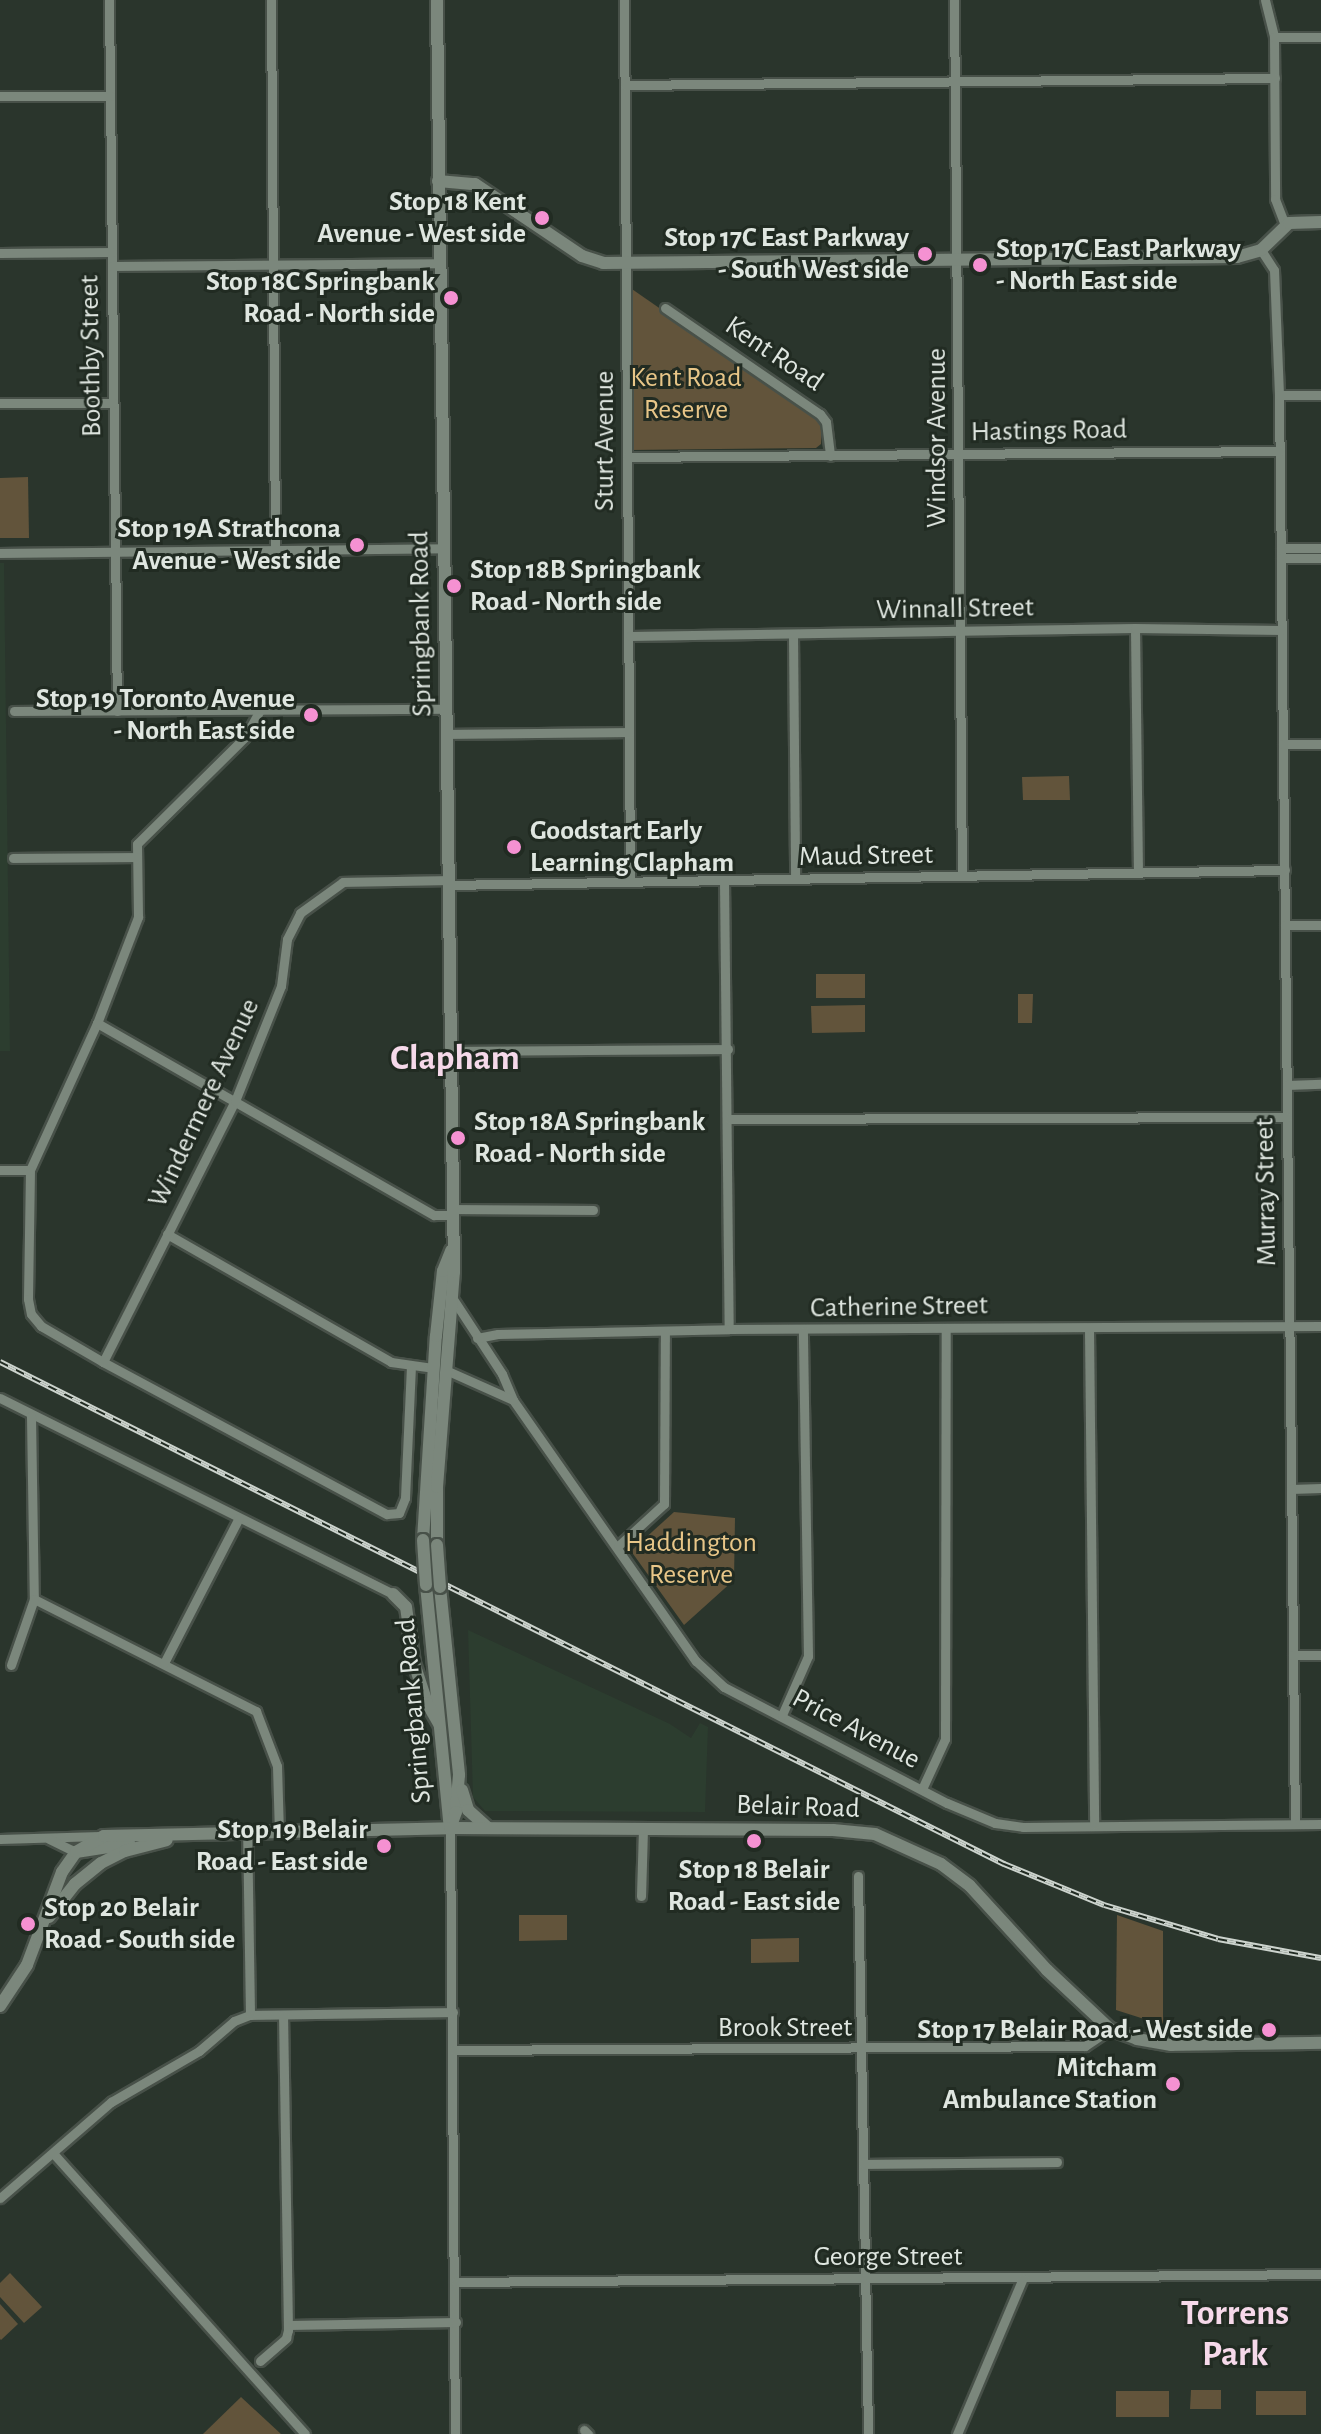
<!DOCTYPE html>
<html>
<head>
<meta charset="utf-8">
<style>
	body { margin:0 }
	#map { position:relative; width:1321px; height:2434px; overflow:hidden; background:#2a352c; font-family:"Alegreya Sans",sans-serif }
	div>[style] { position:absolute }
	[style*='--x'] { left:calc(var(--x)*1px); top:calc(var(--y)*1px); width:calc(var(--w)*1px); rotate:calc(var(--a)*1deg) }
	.built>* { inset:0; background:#2c3d2f }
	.green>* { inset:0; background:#62543b }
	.roads { filter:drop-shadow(2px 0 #485149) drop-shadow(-2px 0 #485149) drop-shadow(0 2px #485149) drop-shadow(0 -2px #485149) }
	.street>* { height:9px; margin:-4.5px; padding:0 4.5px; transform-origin:4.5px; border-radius:4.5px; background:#7b877c }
	.secondary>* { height:12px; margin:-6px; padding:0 6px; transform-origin:6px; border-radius:6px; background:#7b877c }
	.rail>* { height:6px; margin-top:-3px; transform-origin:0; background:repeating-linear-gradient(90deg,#212b22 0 9px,#ccd3cd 0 18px); box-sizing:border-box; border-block:2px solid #ccd3cd }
	.bridges { filter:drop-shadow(2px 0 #485149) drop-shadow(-2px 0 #485149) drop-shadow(0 2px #485149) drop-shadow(0 -2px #485149) }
	.secondary-bridge>* { height:12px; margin:-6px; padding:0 6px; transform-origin:6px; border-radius:6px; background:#7b877c }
	.dots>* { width:22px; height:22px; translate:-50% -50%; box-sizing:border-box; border:4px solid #212b22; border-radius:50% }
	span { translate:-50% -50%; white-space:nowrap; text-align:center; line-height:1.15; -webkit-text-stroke:6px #212b22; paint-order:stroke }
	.poi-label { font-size:28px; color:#dfe6e0; font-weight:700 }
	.right { translate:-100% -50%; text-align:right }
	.left { translate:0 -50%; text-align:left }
	.street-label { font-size:28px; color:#dfe6e0 }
	.park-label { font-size:28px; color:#e8c688 }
	.district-label { font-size:36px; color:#f6d9ea; font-weight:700 }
</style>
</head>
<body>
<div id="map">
	<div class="built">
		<div style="clip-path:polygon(0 563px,4px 563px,10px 1051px,0 1051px)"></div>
		<div style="clip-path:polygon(468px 1630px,670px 1724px,691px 1738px,700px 1723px,708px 1727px,705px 1812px,485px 1811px,473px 1797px)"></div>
	</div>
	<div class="green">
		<div style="clip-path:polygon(629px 287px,815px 416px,822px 426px,821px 444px,816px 448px,630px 450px)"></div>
		<div style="clip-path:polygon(28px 477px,29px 538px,0 538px,0 478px)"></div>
		<div style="clip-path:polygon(1069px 776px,1070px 800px,1023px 800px,1022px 777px)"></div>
		<div style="clip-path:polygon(816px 974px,865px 974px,865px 998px,816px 998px)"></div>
		<div style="clip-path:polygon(1018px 994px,1033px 994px,1032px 1023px,1018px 1023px)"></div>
		<div style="clip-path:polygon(865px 1005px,865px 1032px,812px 1033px,811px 1006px)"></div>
		<div style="clip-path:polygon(674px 1512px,735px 1518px,734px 1580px,684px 1625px,631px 1551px)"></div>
		<div style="clip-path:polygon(519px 1915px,567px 1915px,567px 1940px,519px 1941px)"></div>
		<div style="clip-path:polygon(1117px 1915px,1163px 1931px,1163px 2025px,1116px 2010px)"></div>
		<div style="clip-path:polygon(799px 1938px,799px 1962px,751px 1963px,751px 1939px)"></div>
		<div style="clip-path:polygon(10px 2273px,42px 2307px,24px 2323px,0 2297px,0 2283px)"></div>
		<div style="clip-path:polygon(0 2304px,18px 2324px,1px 2340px,0 2339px)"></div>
		<div style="clip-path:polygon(1191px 2390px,1221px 2390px,1221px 2409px,1190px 2409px)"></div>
		<div style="clip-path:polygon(1116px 2391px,1169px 2391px,1169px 2417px,1116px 2417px)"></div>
		<div style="clip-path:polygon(1256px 2391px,1306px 2391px,1306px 2415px,1256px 2415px)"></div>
		<div style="clip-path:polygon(241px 2397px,281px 2434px,203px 2434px)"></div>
	</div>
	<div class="roads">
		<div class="street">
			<div style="--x:109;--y:0;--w:711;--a:89.36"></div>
			<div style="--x:271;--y:0;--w:550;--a:89.58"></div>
			<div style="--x:624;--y:0;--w:882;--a:89.61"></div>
			<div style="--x:954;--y:0;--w:876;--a:89.48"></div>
			<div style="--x:1265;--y:0;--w:38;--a:76"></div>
			<div style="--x:1274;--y:37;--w:162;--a:89.6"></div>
			<div style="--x:1275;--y:199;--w:28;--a:69"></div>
			<div style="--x:1274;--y:37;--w:47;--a:0"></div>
			<div style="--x:625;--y:85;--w:650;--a:-0.62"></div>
			<div style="--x:0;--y:96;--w:110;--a:0"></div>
			<div style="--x:1261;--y:250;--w:24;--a:57"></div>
			<div style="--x:1274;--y:270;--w:125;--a:87.7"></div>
			<div style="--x:1279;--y:395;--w:1429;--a:89.36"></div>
			<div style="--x:0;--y:253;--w:112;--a:-0.5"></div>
			<div style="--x:112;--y:266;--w:327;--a:-0.5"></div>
			<div style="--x:665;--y:308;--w:188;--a:34.4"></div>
			<div style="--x:820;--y:414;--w:10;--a:53"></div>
			<div style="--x:826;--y:422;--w:34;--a:83"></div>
			<div style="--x:1279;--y:395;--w:42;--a:0"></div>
			<div style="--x:0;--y:403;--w:113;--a:0"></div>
			<div style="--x:627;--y:457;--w:653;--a:-0.53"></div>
			<div style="--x:1281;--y:548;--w:40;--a:0"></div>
			<div style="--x:0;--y:553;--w:444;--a:-0.6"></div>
			<div style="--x:1281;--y:558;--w:40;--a:0"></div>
			<div style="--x:1135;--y:628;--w:245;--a:89.3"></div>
			<div style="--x:793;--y:634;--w:245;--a:89.5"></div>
			<div style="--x:630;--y:636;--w:505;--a:-0.91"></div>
			<div style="--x:1135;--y:628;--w:146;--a:0.8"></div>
			<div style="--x:260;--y:710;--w:31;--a:119"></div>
			<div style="--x:245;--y:737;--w:152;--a:135.3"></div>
			<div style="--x:137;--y:844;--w:73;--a:89.2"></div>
			<div style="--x:138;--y:917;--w:114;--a:111.1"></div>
			<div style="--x:97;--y:1023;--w:162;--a:114.5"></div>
			<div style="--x:30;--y:1170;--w:129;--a:90.9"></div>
			<div style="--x:28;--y:1299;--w:15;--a:79"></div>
			<div style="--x:31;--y:1314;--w:16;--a:50"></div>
			<div style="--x:41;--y:1326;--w:72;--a:30.1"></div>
			<div style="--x:103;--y:1362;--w:322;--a:28.2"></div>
			<div style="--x:387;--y:1514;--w:12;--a:-5"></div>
			<div style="--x:399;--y:1513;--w:16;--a:-68"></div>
			<div style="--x:405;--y:1498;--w:132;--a:-87.4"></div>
			<div style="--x:14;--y:711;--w:432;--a:-0.3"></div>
			<div style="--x:446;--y:734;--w:183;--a:-0.6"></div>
			<div style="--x:1283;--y:744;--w:38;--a:0"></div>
			<div style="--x:13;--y:858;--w:124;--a:-0.5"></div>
			<div style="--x:724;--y:880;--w:449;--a:89.4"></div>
			<div style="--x:448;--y:885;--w:837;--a:-1.03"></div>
			<div style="--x:1285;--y:925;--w:36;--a:0"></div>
			<div style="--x:97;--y:1023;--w:388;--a:29.7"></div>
			<div style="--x:434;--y:1215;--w:18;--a:0"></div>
			<div style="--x:450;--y:1051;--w:278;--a:-0.4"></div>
			<div style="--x:1287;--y:1085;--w:34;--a:-2"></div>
			<div style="--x:729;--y:1119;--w:558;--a:-0.21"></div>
			<div style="--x:0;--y:1170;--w:30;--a:0"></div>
			<div style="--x:452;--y:1209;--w:141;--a:0.4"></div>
			<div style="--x:167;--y:1234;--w:258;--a:29.7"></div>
			<div style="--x:391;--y:1362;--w:42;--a:8.1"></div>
			<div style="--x:453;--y:1299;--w:90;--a:56.8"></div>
			<div style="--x:502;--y:1374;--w:28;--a:67"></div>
			<div style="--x:513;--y:1400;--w:319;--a:55"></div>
			<div style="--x:696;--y:1661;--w:38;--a:43"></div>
			<div style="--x:724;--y:1687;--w:251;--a:27.5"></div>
			<div style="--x:947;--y:1803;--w:52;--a:22.6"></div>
			<div style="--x:995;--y:1823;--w:28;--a:8"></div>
			<div style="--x:1023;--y:1827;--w:298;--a:-0.6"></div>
			<div style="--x:1089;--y:1329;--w:496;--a:89.4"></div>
			<div style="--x:477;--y:1338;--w:21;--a:-11"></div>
			<div style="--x:498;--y:1334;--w:231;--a:-1.2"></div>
			<div style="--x:729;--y:1329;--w:592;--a:-0.29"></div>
			<div style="--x:103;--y:1362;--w:292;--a:-63.2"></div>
			<div style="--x:235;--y:1101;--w:124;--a:-68.2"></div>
			<div style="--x:281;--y:986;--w:47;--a:-82.7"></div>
			<div style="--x:287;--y:939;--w:29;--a:-63"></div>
			<div style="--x:300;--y:913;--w:53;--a:-35.8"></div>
			<div style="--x:343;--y:882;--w:105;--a:-1.1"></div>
			<div style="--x:448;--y:1371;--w:71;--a:24"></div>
			<div style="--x:0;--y:1398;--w:439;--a:26.5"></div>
			<div style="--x:31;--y:1416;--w:183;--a:89.1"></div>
			<div style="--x:34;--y:1599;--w:249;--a:26.8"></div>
			<div style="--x:256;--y:1711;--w:59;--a:69.1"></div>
			<div style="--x:277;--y:1766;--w:66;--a:88.3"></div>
			<div style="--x:1291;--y:1489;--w:30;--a:-2"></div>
			<div style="--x:618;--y:1546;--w:62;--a:-42.4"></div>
			<div style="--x:664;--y:1504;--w:173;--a:-89.7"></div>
			<div style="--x:1293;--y:1655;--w:28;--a:0"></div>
			<div style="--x:164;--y:1663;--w:163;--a:-62.7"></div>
			<div style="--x:11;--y:1665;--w:70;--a:-70.8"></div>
			<div style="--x:782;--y:1715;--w:64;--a:-66.2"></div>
			<div style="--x:808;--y:1656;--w:325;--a:-90.9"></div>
			<div style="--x:922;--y:1789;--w:55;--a:-65.3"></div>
			<div style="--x:945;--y:1739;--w:411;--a:-89.9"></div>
			<div style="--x:450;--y:1828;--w:606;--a:89.53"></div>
			<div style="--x:0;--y:1839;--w:100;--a:-1.7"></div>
			<div style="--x:49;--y:1839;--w:30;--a:26"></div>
			<div style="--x:858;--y:1876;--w:558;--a:88.97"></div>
			<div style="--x:641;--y:1896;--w:69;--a:-88.3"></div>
			<div style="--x:250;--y:2015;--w:203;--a:-0.8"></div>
			<div style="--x:454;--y:2050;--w:631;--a:-0.36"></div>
			<div style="--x:1085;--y:2046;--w:30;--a:-34"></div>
			<div style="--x:53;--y:2153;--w:377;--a:48.1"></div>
			<div style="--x:863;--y:2164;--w:194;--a:-0.6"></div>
			<div style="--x:0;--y:2198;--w:147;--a:-40.9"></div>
			<div style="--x:111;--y:2102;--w:102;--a:-30.1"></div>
			<div style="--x:199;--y:2051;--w:46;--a:-40.6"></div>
			<div style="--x:234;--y:2021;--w:17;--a:-21"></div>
			<div style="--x:250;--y:2015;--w:182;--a:-90.9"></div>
			<div style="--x:456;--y:2282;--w:865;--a:-0.53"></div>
			<div style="--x:289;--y:2325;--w:167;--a:-1"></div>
			<div style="--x:260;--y:2361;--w:35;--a:-41"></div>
			<div style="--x:286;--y:2338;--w:8;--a:-76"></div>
			<div style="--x:288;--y:2330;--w:315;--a:-90.9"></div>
			<div style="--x:584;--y:2430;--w:6;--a:45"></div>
			<div style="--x:957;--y:2434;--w:169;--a:-67.1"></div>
		</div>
		<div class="secondary">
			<div style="--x:438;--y:181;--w:37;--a:5"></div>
			<div style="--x:475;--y:184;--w:129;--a:33.9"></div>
			<div style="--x:582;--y:256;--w:22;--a:18"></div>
			<div style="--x:603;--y:263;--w:634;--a:-0.54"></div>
			<div style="--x:1237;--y:257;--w:25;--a:-16"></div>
			<div style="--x:1261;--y:250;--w:39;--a:-44"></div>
			<div style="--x:1289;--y:223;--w:32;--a:-2"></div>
			<div style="--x:423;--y:1540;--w:204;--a:-86.4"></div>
			<div style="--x:436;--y:1336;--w:65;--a:-83.9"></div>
			<div style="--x:443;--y:1271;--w:22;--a:-68"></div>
			<div style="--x:437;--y:1545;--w:58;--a:-90"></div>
			<div style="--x:437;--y:1487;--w:216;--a:-85.5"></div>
			<div style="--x:454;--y:1272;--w:1272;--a:-90.77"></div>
			<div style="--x:426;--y:1585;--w:244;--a:84.4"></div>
			<div style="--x:440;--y:1587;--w:189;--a:84.2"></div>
			<div style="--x:459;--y:1775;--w:37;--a:95"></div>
			<div style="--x:456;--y:1812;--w:15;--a:110"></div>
			<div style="--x:393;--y:1594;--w:18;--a:45"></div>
			<div style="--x:406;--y:1607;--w:57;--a:81.9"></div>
			<div style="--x:414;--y:1663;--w:42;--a:72"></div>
			<div style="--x:427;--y:1703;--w:24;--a:60"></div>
			<div style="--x:462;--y:1790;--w:21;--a:73"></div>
			<div style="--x:468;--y:1810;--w:27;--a:42"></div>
			<div style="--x:76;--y:1852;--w:54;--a:-8.6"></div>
			<div style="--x:49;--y:1917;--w:42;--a:-51.8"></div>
			<div style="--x:75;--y:1884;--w:33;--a:-39"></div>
			<div style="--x:101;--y:1863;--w:27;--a:-27"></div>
			<div style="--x:125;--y:1851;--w:43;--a:-14.7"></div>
			<div style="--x:0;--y:2006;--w:49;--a:-56.6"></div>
			<div style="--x:27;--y:1965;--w:99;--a:-69.4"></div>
			<div style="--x:62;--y:1872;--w:24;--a:-55"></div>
			<div style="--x:76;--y:1852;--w:32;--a:-30"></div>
			<div style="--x:104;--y:1836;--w:346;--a:-1.3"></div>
			<div style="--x:450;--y:1828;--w:383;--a:0.3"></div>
			<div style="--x:833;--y:1830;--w:42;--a:5.4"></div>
			<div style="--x:875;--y:1834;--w:72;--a:24.4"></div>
			<div style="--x:941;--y:1864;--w:36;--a:37"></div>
			<div style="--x:970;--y:1886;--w:114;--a:47.5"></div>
			<div style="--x:1047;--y:1970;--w:86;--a:43.1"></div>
			<div style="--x:1110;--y:2029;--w:29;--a:20"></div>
			<div style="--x:1137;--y:2039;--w:35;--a:10"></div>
			<div style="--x:1171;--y:2045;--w:150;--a:-0.8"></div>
		</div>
	</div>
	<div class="rail">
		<div style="--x:0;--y:1362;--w:1123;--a:26.57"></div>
		<div style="--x:1004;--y:1864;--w:108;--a:22.3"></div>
		<div style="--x:1104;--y:1905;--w:119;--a:16.6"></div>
		<div style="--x:1218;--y:1939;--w:105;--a:10.5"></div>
	</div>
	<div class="bridges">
		<div class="secondary-bridge">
			<div style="--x:423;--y:1540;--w:45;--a:86.2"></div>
			<div style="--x:437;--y:1545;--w:42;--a:85.9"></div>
		</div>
	</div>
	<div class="dots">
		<div style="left:542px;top:218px;background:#f591d2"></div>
		<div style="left:925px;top:254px;background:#f591d2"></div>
		<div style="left:980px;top:265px;background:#f591d2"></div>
		<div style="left:451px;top:298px;background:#f591d2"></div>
		<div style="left:357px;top:545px;background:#f591d2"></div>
		<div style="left:454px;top:586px;background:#f591d2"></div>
		<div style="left:311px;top:715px;background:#f591d2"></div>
		<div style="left:514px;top:847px;background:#f591d2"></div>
		<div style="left:458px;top:1138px;background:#f591d2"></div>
		<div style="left:754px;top:1841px;background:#f591d2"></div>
		<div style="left:384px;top:1846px;background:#f591d2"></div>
		<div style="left:28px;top:1924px;background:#f591d2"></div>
		<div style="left:1269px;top:2030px;background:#f591d2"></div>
		<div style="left:1173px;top:2084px;background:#f591d2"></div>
	</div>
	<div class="poi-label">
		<span class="right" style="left:526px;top:218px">Stop 18 Kent<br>Avenue - West side</span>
		<span class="right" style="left:909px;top:254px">Stop 17C East Parkway<br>- South West side</span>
		<span class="left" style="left:996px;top:265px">Stop 17C East Parkway<br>- North East side</span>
		<span class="right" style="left:435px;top:298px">Stop 18C Springbank<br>Road - North side</span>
		<span class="right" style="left:341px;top:545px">Stop 19A Strathcona<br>Avenue - West side</span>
		<span class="left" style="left:470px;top:586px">Stop 18B Springbank<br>Road - North side</span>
		<span class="right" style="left:295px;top:715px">Stop 19 Toronto Avenue<br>- North East side</span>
		<span class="left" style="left:530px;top:847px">Goodstart Early<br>Learning Clapham</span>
		<span class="left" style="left:474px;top:1138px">Stop 18A Springbank<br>Road - North side</span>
		<span class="right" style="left:368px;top:1846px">Stop 19 Belair<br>Road - East side</span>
		<span style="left:754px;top:1886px">Stop 18 Belair<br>Road - East side</span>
		<span class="left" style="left:44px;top:1924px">Stop 20 Belair<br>Road - South side</span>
		<span class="right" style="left:1253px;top:2030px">Stop 17 Belair Road - West side</span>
		<span class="right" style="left:1157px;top:2084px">Mitcham<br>Ambulance Station</span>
	</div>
	<div class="street-label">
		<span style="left:774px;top:354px;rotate:34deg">Kent Road</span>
		<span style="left:91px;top:356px;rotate:-91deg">Boothby Street</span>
		<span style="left:1049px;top:431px;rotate:-1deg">Hastings Road</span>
		<span style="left:937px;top:438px;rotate:-90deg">Windsor Avenue</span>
		<span style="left:605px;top:441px;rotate:-90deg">Sturt Avenue</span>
		<span style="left:955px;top:609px;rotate:-1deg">Winnall Street</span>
		<span style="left:421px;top:624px;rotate:-91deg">Springbank Road</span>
		<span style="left:866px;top:856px;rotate:-1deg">Maud Street</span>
		<span style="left:204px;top:1103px;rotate:-65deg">Windermere Avenue</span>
		<span style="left:1266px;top:1192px;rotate:-91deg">Murray Street</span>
		<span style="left:899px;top:1307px;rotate:-1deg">Catherine Street</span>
		<span style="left:414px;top:1711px;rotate:-95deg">Springbank Road</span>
		<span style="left:856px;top:1729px;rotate:28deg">Price Avenue</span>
		<span style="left:798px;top:1807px;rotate:2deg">Belair Road</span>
		<span style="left:785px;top:2028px">Brook Street</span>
		<span style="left:888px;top:2257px">George Street</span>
	</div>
	<div class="park-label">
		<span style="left:686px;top:394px">Kent Road<br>Reserve</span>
		<span style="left:691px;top:1559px">Haddington<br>Reserve</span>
	</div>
	<div class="district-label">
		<span style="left:455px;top:1059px">Clapham</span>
		<span style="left:1235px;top:2334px">Torrens<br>Park</span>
	</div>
</div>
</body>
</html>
